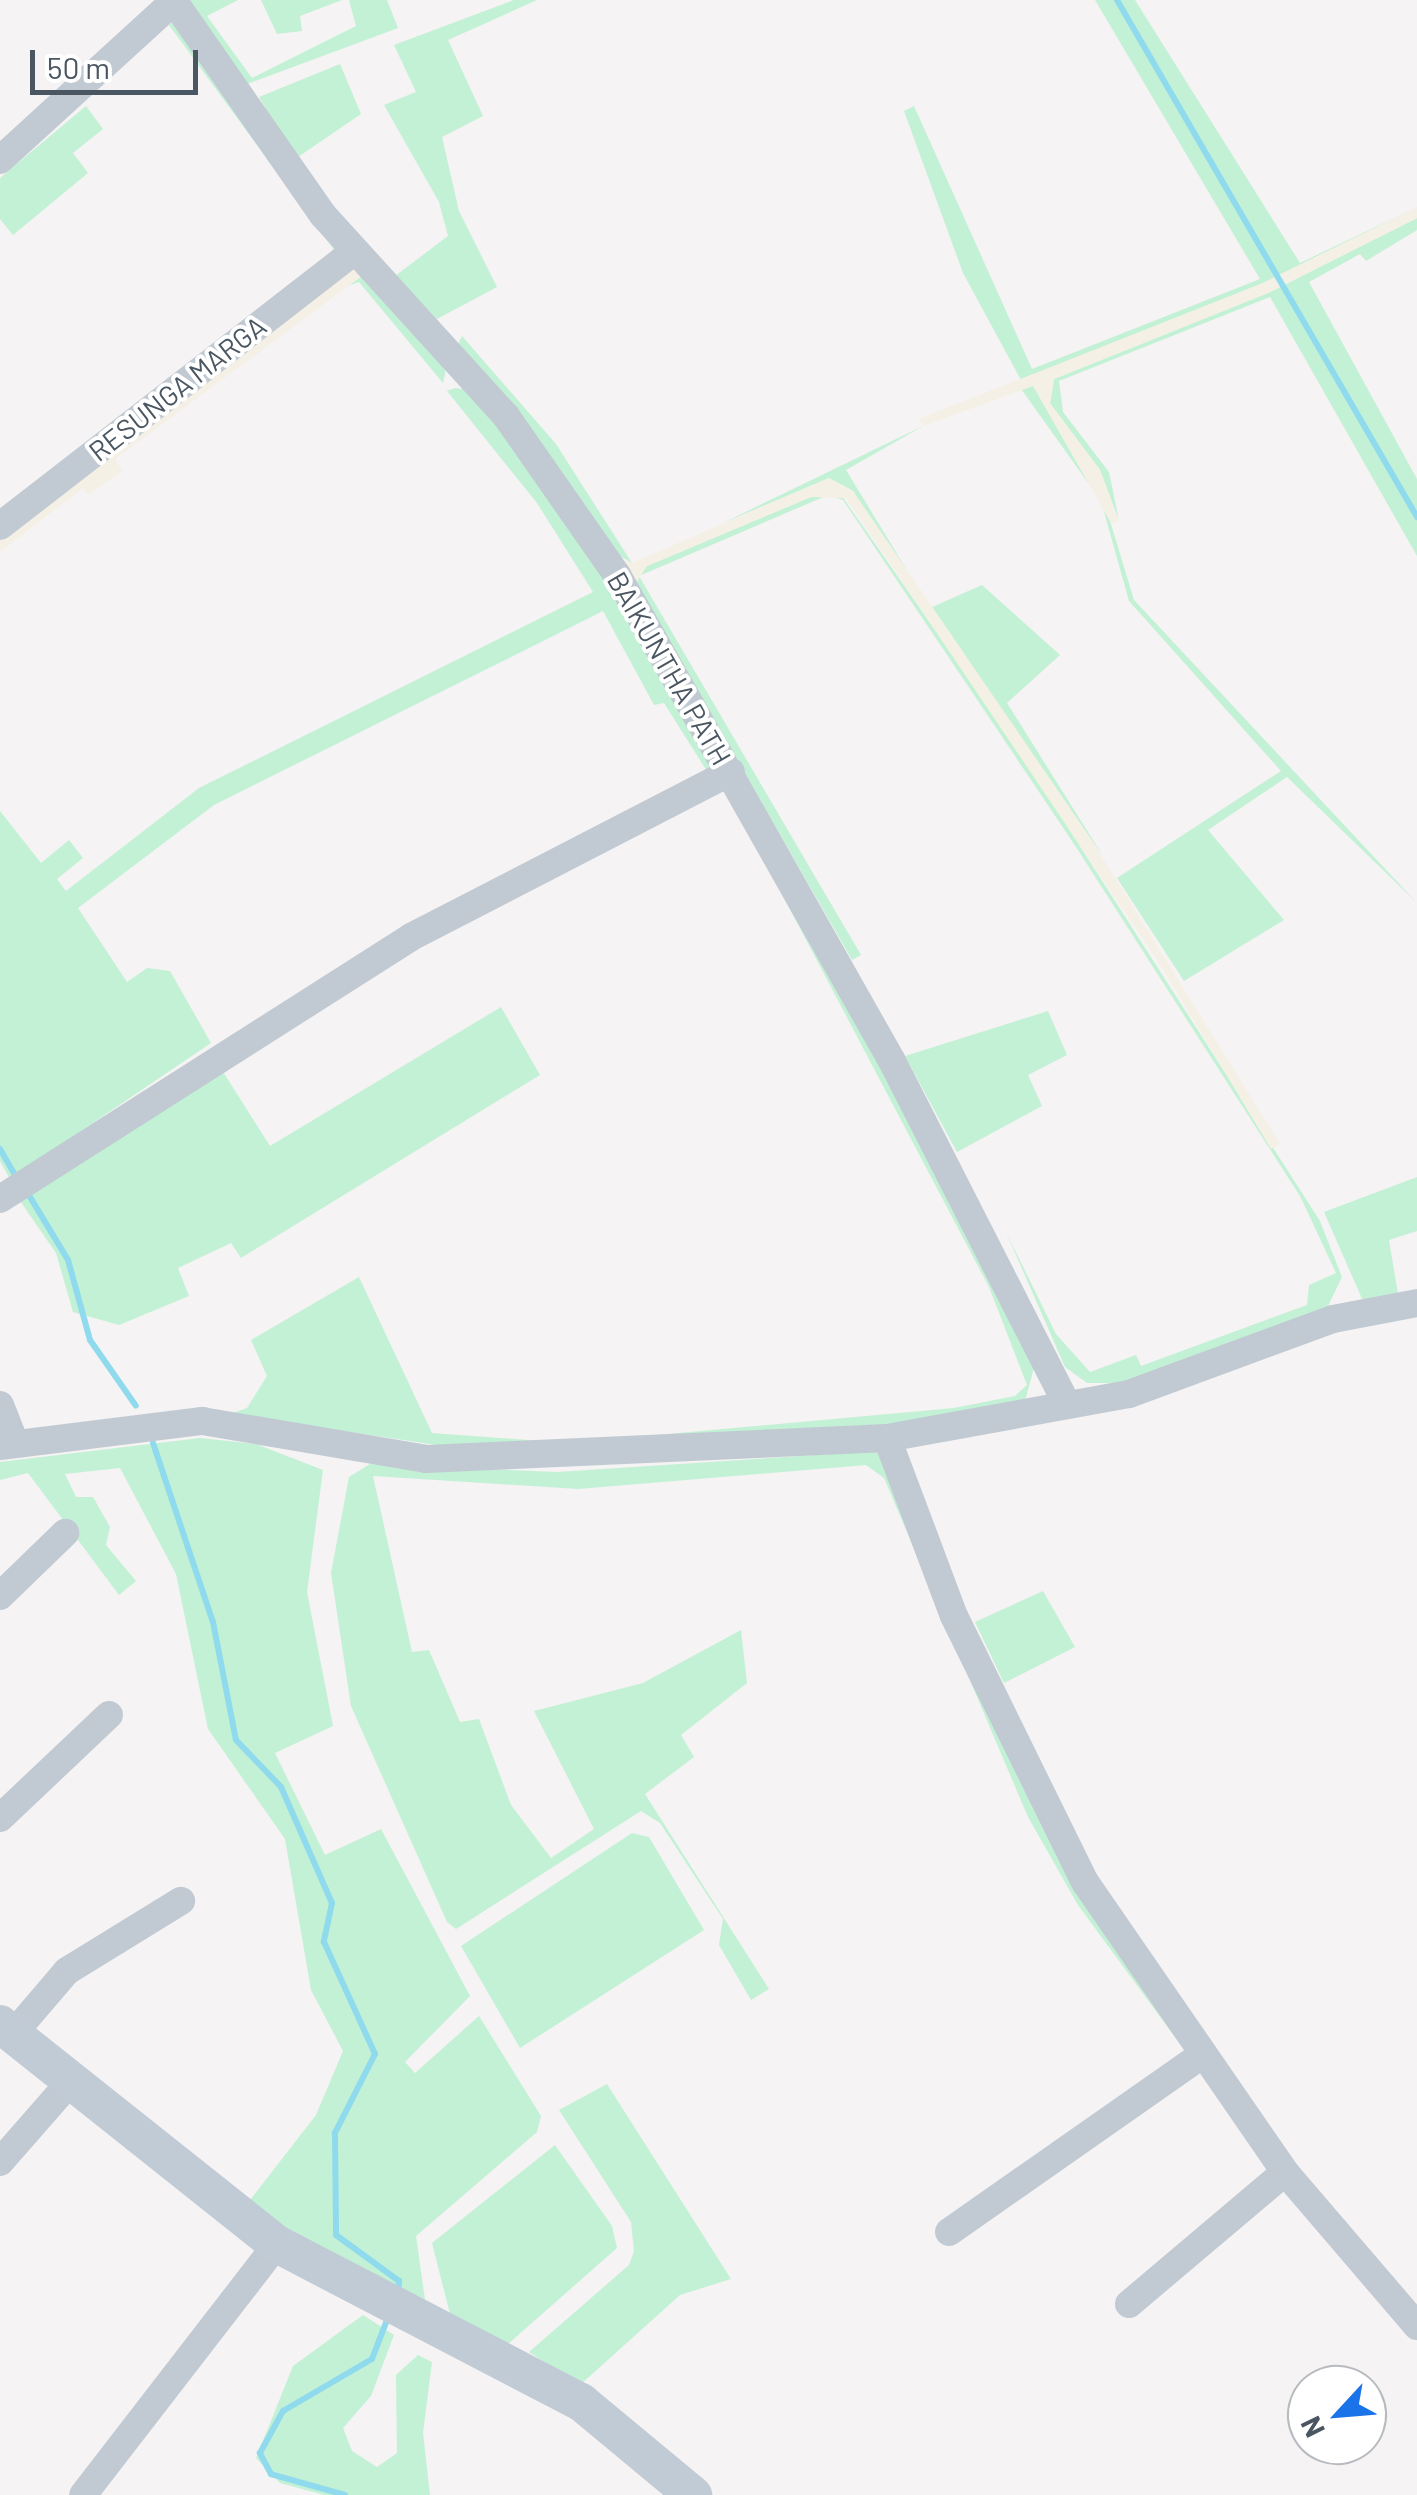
<!DOCTYPE html>
<html>
<head>
<meta charset="utf-8">
<style>
	body { margin:0 }
	#map { position:relative; width:1417px; height:2495px; overflow:hidden; background:#f5f3f3; font-family:Barlow,sans-serif }
	div>[style] { position:absolute }
	[style*='--x'] { left:calc(var(--x)*1px); top:calc(var(--y)*1px); width:calc(var(--w)*1px); rotate:calc(var(--a)*1deg) }
	.green>* { inset:0; background:#c3f1d5 }
	.sand>* { inset:0; background:#f5f0e5 }
	.stream>* { height:6px; margin:-3px; padding:0 3px; transform-origin:3px; border-radius:3px; background:#90daee }
	.street>* { height:28px; margin:-14px; padding:0 14px; transform-origin:14px; border-radius:14px; background:#c1cad2 }
	.secondary>* { height:38px; margin:-19px; padding:0 19px; transform-origin:19px; border-radius:19px; background:#c1cbd6 }
	span { translate:-50% -50%; white-space:nowrap; text-align:center; line-height:1.15; -webkit-text-stroke:8px #fff; paint-order:stroke }
	.street-label { font-size:28px; color:#4a5661 }
	.north { position:absolute; left:1287px; top:2365px; width:100px; height:100px; box-sizing:border-box; background:#fff; border:2px solid #b7bbc0; border-radius:50%; rotate:244deg; font-size:28px; font-weight:700; line-height:40px; text-align:center; color:#4a5661 }
	.north::after { content:''; display:block; margin:auto; width:35px; height:45px; background:#1a73e8; clip-path:polygon(50% 0,100% 100%,50% 72%,0 100%) }
	.scale { position:absolute; left:30px; top:50px; width:168px; height:45px; box-sizing:border-box; border:5px solid #4a5661; border-top:0; padding-left:12px; font-size:30px; line-height:35px; white-space:nowrap; color:#4a5661; -webkit-text-stroke:8px #fff; paint-order:stroke }
</style>
</head>
<body>
<div id="map">
	<div class="green">
		<div style="clip-path:polygon(188px 0,238px 0,207px 16px,252px 78px,356px 26px,349px 0,387px 0,398px 28px,247px 84px)"></div>
		<div style="clip-path:polygon(261px 0,342px 0,300px 16px,302px 31px,277px 34px)"></div>
		<div style="clip-path:polygon(514px 0,537px 0,448px 40px,483px 116px,442px 137px,459px 211px,497px 287px,437px 319px,395px 276px,448px 236px,439px 202px,384px 105px,416px 92px,394px 45px)"></div>
		<div style="clip-path:polygon(1095px 0,1135px 0,1300px 263px,1417px 207px,1263px 283px,1021px 380px,963px 273px,904px 111px,914px 106px,1032px 369px,1260px 279px)"></div>
		<div style="clip-path:polygon(175px 20px,318px 221px,342px 261px,169px 25px)"></div>
		<div style="clip-path:polygon(340px 64px,361px 114px,295px 159px,259px 97px)"></div>
		<div style="clip-path:polygon(86px 106px,103px 129px,73px 153px,88px 173px,13px 235px,0 219px,0 178px)"></div>
		<div style="clip-path:polygon(1417px 218px,1417px 230px,1366px 261px,1360px 254px,1309px 282px,1417px 479px,1417px 556px,1270px 297px,1059px 381px,1063px 412px,1109px 472px,1119px 521px,1100px 470px,1050px 404px,1054px 379px,1268px 293px)"></div>
		<div style="clip-path:polygon(362px 276px,446px 369px,443px 383px,359px 282px,347px 286px)"></div>
		<div style="clip-path:polygon(462px 336px,556px 444px,632px 563px,610px 550px,458px 344px)"></div>
		<div style="clip-path:polygon(1019px 386px,1033px 386px,1104px 501px,1134px 600px,1417px 903px,1287px 777px,1208px 830px,1284px 920px,1184px 981px,1117px 878px,1281px 771px,1129px 601px,1101px 501px)"></div>
		<div style="clip-path:polygon(455px 388px,470px 390px,583px 539px,711px 758px,710px 776px,664px 703px,654px 705px,603px 611px,214px 805px,78px 908px,127px 982px,147px 968px,170px 971px,211px 1043px,10px 1179px,0 1161px,0 811px,41px 863px,69px 840px,83px 858px,57px 879px,66px 891px,199px 788px,593px 592px,537px 503px,447px 391px)"></div>
		<div style="clip-path:polygon(923px 426px,846px 470px,930px 608px,982px 585px,1060px 655px,1007px 703px,1103px 856px,931px 615px,853px 491px,829px 478px,723px 523px)"></div>
		<div style="clip-path:polygon(839px 492px,1017px 748px,1320px 1221px,1342px 1277px,1326px 1310px,1124px 1383px,1087px 1383px,1065px 1367px,1006px 1232px,1056px 1334px,1090px 1372px,1136px 1355px,1141px 1366px,1307px 1305px,1309px 1285px,1336px 1273px,1300px 1196px,1076px 847px,843px 500px,828px 495px,639px 576px,861px 955px,852px 960px,636px 583px,640px 572px,647px 566px,811px 497px)"></div>
		<div style="clip-path:polygon(724px 784px,909px 1112px,1035px 1364px,1025px 1401px,902px 1424px,483px 1452px,230px 1414px,247px 1408px,267px 1376px,251px 1340px,359px 1277px,432px 1433px,569px 1443px,954px 1408px,1015px 1396px,1027px 1385px,989px 1287px)"></div>
		<div style="clip-path:polygon(501px 1007px,540px 1075px,241px 1258px,231px 1243px,178px 1268px,189px 1296px,119px 1325px,73px 1312px,56px 1253px,18px 1198px,220px 1067px,270px 1146px)"></div>
		<div style="clip-path:polygon(1048px 1011px,1067px 1055px,1028px 1075px,1042px 1106px,957px 1152px,905px 1056px)"></div>
		<div style="clip-path:polygon(1417px 1177px,1417px 1231px,1389px 1240px,1398px 1294px,1363px 1301px,1324px 1212px)"></div>
		<div style="clip-path:polygon(200px 1438px,256px 1444px,323px 1470px,307px 1592px,333px 1726px,275px 1753px,325px 1855px,381px 1829px,470px 1996px,405px 2062px,415px 2073px,479px 2016px,541px 2116px,537px 2132px,416px 2236px,425px 2300px,244px 2208px,316px 2115px,343px 2051px,311px 1990px,285px 1839px,208px 1729px,176px 1574px,120px 1468px,65px 1474px,76px 1497px,93px 1497px,110px 1527px,106px 1545px,136px 1581px,119px 1595px,28px 1473px,0 1480px,0 1462px)"></div>
		<div style="clip-path:polygon(877px 1451px,1036px 1813px,1249px 2138px,1078px 1905px,1028px 1817px,884px 1478px,866px 1465px,578px 1489px,373px 1476px,412px 1652px,429px 1650px,460px 1722px,479px 1719px,511px 1805px,551px 1858px,594px 1829px,534px 1711px,643px 1683px,741px 1630px,747px 1683px,681px 1735px,694px 1757px,645px 1794px,769px 1989px,751px 2000px,719px 1945px,723px 1919px,660px 1823px,641px 1811px,456px 1929px,447px 1922px,351px 1706px,331px 1573px,349px 1477px,370px 1464px,557px 1472px)"></div>
		<div style="clip-path:polygon(1043px 1591px,1075px 1647px,1004px 1683px,975px 1622px)"></div>
		<div style="clip-path:polygon(632px 1833px,649px 1837px,704px 1930px,520px 2048px,461px 1946px)"></div>
		<div style="clip-path:polygon(607px 2084px,731px 2279px,680px 2295px,580px 2385px,529px 2352px,629px 2265px,634px 2251px,631px 2222px,559px 2110px)"></div>
		<div style="clip-path:polygon(555px 2145px,612px 2226px,617px 2248px,507px 2345px,450px 2314px,432px 2243px)"></div>
		<div style="clip-path:polygon(363px 2315px,394px 2335px,371px 2396px,343px 2428px,352px 2451px,377px 2467px,397px 2453px,396px 2375px,418px 2355px,432px 2362px,423px 2433px,430px 2495px,324px 2495px,280px 2483px,256px 2458px,293px 2366px)"></div>
	</div>
	<div class="sand">
		<div style="clip-path:polygon(1417px 207px,1417px 218px,1268px 293px,1054px 379px,1050px 403px,1100px 470px,1119px 521px,1111px 523px,1033px 386px,923px 426px,919px 419px,1263px 283px)"></div>
		<div style="clip-path:polygon(349px 258px,362px 276px,115px 459px,122px 471px,89px 495px,83px 488px,0 552px,0 535px)"></div>
		<div style="clip-path:polygon(829px 478px,853px 491px,1089px 836px,1280px 1144px,1271px 1149px,1159px 963px,846px 498px,811px 497px,647px 566px,636px 583px,620px 559px,632px 563px)"></div>
	</div>
	<div class="stream">
		<div style="--x:1117;--y:0;--w:598;--a:59.87"></div>
		<div style="--x:0;--y:1149;--w:34;--a:60"></div>
		<div style="--x:27;--y:1192;--w:79;--a:58.9"></div>
		<div style="--x:68;--y:1260;--w:83;--a:74.6"></div>
		<div style="--x:90;--y:1340;--w:80;--a:55.1"></div>
		<div style="--x:153;--y:1443;--w:189;--a:71.5"></div>
		<div style="--x:213;--y:1622;--w:120;--a:79"></div>
		<div style="--x:236;--y:1740;--w:65;--a:46.2"></div>
		<div style="--x:281;--y:1787;--w:127;--a:66.3"></div>
		<div style="--x:332;--y:1903;--w:40;--a:102"></div>
		<div style="--x:324;--y:1942;--w:123;--a:65.5"></div>
		<div style="--x:375;--y:2054;--w:89;--a:116.9"></div>
		<div style="--x:335;--y:2133;--w:102;--a:89.4"></div>
		<div style="--x:336;--y:2235;--w:78;--a:36.1"></div>
		<div style="--x:399;--y:2281;--w:11;--a:95"></div>
		<div style="--x:345;--y:2495;--w:77;--a:-164.2"></div>
		<div style="--x:271;--y:2474;--w:24;--a:-118"></div>
		<div style="--x:260;--y:2453;--w:48;--a:-61.3"></div>
		<div style="--x:283;--y:2411;--w:103;--a:-30.3"></div>
		<div style="--x:372;--y:2359;--w:40;--a:-69"></div>
	</div>
	<div class="street">
		<div style="--x:173;--y:0;--w:262;--a:55.1"></div>
		<div style="--x:323;--y:215;--w:272;--a:47.7"></div>
		<div style="--x:506;--y:416;--w:194;--a:55.1"></div>
		<div style="--x:617;--y:575;--w:558;--a:60.5"></div>
		<div style="--x:892;--y:1061;--w:383;--a:63"></div>
		<div style="--x:0;--y:160;--w:236;--a:-42.4"></div>
		<div style="--x:0;--y:526;--w:448;--a:-37.8"></div>
		<div style="--x:0;--y:1199;--w:487;--a:-32.5"></div>
		<div style="--x:411;--y:937;--w:360;--a:-27.3"></div>
		<div style="--x:0;--y:1405;--w:41;--a:68.5"></div>
		<div style="--x:887;--y:1438;--w:190;--a:69.4"></div>
		<div style="--x:954;--y:1616;--w:297;--a:63.8"></div>
		<div style="--x:1085;--y:1882;--w:352;--a:55.4"></div>
		<div style="--x:1285;--y:2172;--w:203;--a:49.4"></div>
		<div style="--x:0;--y:1446;--w:204;--a:-7.1"></div>
		<div style="--x:202;--y:1421;--w:227;--a:9.6"></div>
		<div style="--x:426;--y:1459;--w:461;--a:-2.6"></div>
		<div style="--x:887;--y:1438;--w:246;--a:-10.3"></div>
		<div style="--x:1129;--y:1394;--w:217;--a:-20.2"></div>
		<div style="--x:1333;--y:1319;--w:86;--a:-10.8"></div>
		<div style="--x:0;--y:1596;--w:91;--a:-44.1"></div>
		<div style="--x:0;--y:1818;--w:150;--a:-43.4"></div>
		<div style="--x:13;--y:2034;--w:83;--a:-49.4"></div>
		<div style="--x:67;--y:1971;--w:134;--a:-31.6"></div>
		<div style="--x:0;--y:2162;--w:106;--a:-48.8"></div>
		<div style="--x:949;--y:2232;--w:309;--a:-35"></div>
		<div style="--x:1129;--y:2304;--w:204;--a:-40.2"></div>
		<div style="--x:83;--y:2495;--w:317;--a:-52.3"></div>
	</div>
	<div class="secondary">
		<div style="--x:0;--y:2024;--w:354;--a:38.5"></div>
		<div style="--x:277;--y:2244;--w:343;--a:27.5"></div>
		<div style="--x:581;--y:2402;--w:146;--a:39.7"></div>
	</div>
	<div class="street-label">
		<span style="left:177px;top:388px;rotate:-38deg">RESUNGA MARGA</span>
		<span style="left:670px;top:668px;rotate:60deg">BAIKUNTHA PATH</span>
	</div>
	<div class="north">N</div>
	<div class="scale">50 m</div>
</div>
</body>
</html>
